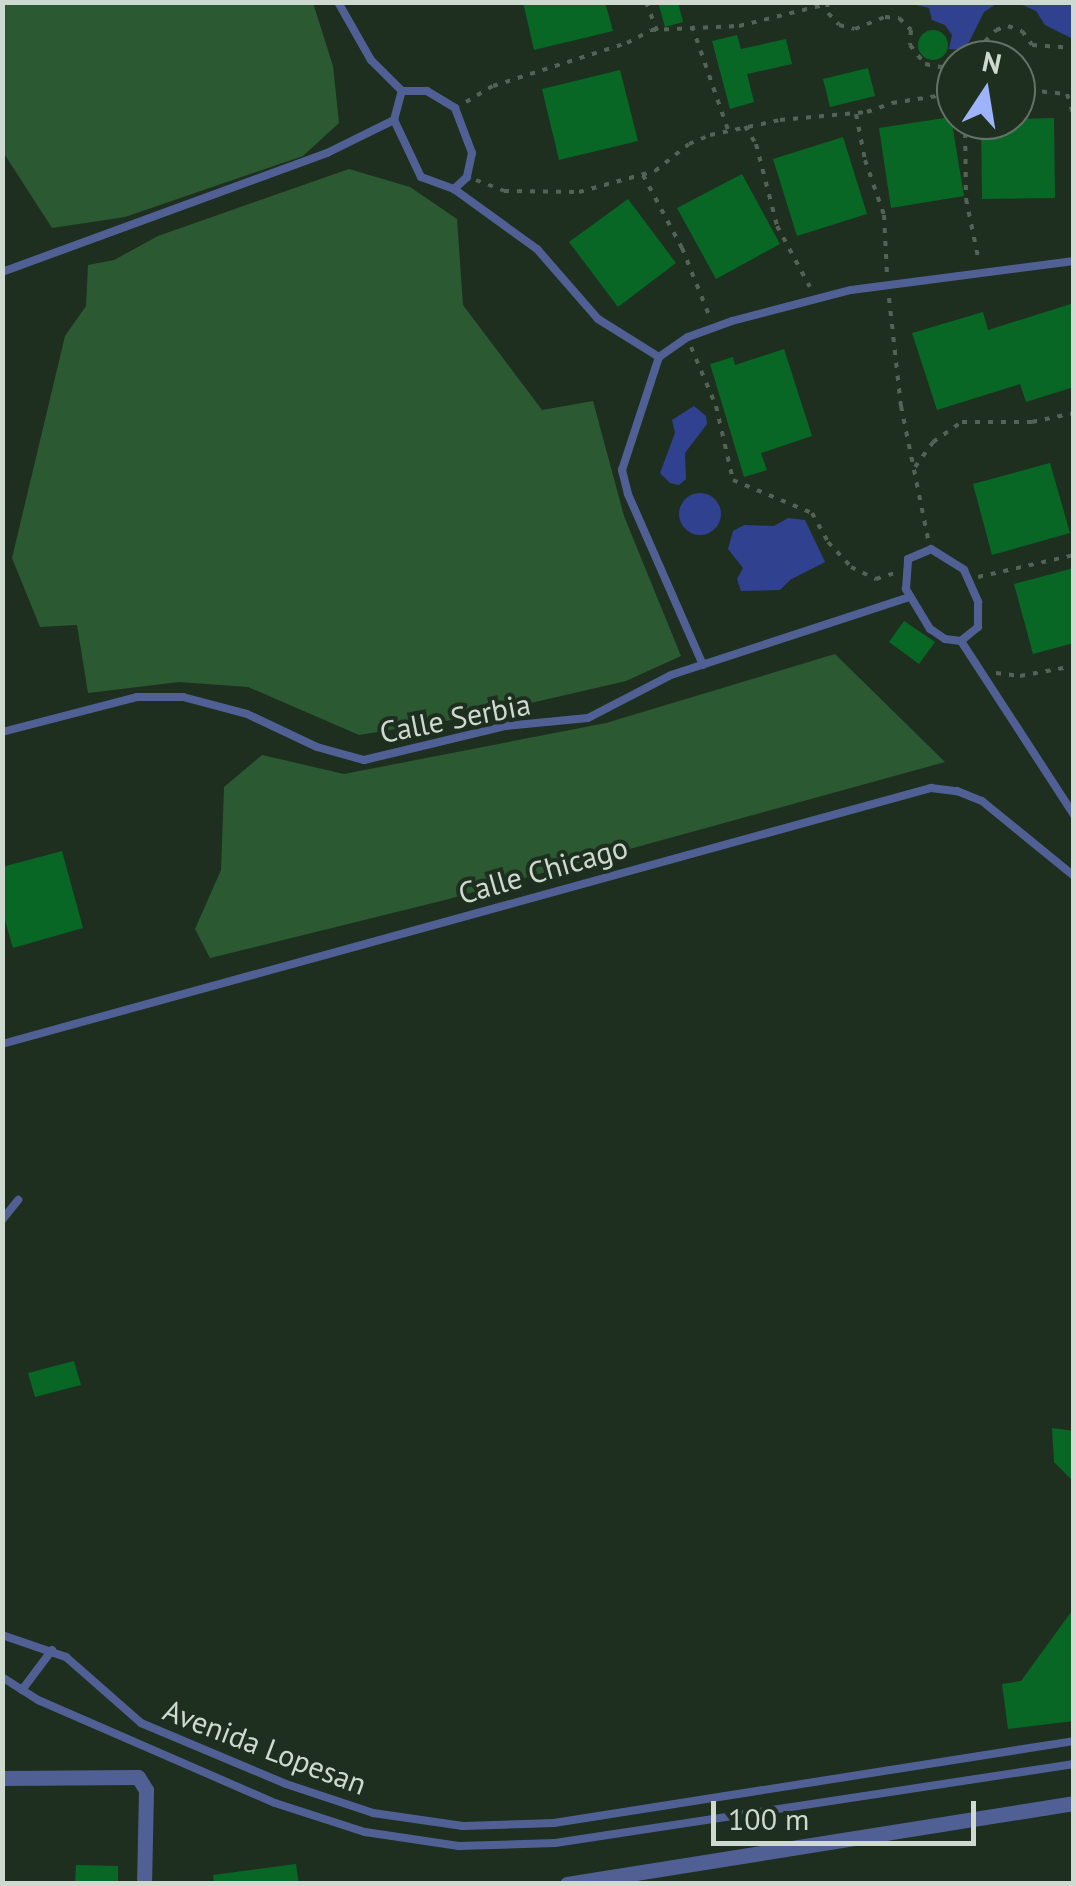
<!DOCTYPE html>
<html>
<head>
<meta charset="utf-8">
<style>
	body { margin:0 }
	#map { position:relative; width:1076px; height:1886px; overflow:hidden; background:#1e2f20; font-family:"PT Sans",sans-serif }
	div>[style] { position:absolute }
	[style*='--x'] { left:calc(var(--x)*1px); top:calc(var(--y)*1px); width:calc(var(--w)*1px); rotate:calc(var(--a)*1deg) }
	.green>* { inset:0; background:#2b5932 }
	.water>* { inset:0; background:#30418f }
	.round { border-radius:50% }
	.building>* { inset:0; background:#086725 }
	.path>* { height:4px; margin-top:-2px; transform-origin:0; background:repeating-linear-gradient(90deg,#546356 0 5px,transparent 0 13px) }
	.lane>* { height:8px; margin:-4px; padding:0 4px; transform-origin:4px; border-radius:4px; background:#516094 }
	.street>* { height:15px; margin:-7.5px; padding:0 7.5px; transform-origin:7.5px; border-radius:7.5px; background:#516094 }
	span { translate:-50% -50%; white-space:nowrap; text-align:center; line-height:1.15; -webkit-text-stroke:8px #1e2f20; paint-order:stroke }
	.street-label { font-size:30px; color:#ced9cf }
	.frame { position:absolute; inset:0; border:5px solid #ced9cf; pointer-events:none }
	.north { position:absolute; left:936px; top:40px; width:100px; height:100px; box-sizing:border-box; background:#1e2f20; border:2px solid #647366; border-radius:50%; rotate:12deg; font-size:28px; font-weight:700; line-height:40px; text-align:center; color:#ced9cf }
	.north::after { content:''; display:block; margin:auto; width:35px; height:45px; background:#9db4fd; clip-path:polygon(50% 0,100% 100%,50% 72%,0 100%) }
	.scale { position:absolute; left:711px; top:1801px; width:265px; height:45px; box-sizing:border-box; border:5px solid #ced9cf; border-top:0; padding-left:12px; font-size:30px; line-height:35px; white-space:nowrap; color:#ced9cf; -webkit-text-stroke:8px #1e2f20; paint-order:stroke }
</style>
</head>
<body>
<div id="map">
	<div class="green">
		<div style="clip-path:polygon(3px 2px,313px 3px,333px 66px,339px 123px,303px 156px,125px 217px,52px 228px,3px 152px)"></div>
		<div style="clip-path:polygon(349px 169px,410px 187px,457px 219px,463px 305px,542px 410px,593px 401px,624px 516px,681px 656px,626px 681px,470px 717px,359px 735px,248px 687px,179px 682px,88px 693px,77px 625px,40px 627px,12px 558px,65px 336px,86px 306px,88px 265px,114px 260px,158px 236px)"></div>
		<div style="clip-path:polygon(835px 654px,945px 762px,445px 900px,210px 958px,195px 929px,221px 870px,224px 787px,262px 755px,344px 774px,606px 723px)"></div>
	</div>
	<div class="water">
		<div style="clip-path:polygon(908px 3px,908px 2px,998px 3px,984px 12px,965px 50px,949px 49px,952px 35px,945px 25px,932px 20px,929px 8px)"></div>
		<div style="clip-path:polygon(1018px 3px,1073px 3px,1073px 39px,1045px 25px,1036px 11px)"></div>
		<div style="clip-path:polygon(694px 406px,706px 416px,707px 424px,685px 453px,686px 479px,679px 485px,670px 483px,660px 473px,675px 433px,672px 420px)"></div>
		<div class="round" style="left:679px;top:493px;width:42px;height:42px"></div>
		<div style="clip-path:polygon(788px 518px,805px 520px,825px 562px,790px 580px,780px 590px,741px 591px,737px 579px,743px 568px,728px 549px,733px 531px,744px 525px,774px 526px)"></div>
	</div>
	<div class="building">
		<div style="clip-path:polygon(523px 2px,605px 2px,613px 31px,534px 50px)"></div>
		<div style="clip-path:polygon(658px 2px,678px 2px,683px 22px,665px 27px)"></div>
		<div class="round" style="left:918px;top:30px;width:30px;height:30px"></div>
		<div style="clip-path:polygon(737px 35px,741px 49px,786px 39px,792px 64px,747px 74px,754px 102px,730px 109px,712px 41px)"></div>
		<div style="clip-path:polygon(868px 68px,875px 96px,830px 107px,823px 79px)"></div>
		<div style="clip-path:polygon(620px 70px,638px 141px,559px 160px,542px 89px)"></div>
		<div style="clip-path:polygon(951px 117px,964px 196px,891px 208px,879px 128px)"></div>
		<div style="clip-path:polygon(1054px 118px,1055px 198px,982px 199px,981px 120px)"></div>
		<div style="clip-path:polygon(843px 137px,867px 214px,797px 236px,773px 159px)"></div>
		<div style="clip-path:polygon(742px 174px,780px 244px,716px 279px,677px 208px)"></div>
		<div style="clip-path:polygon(628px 199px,676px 263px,618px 307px,569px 242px)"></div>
		<div style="clip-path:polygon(1074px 303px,1074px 387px,1026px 402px,1020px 384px,937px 410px,912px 333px,983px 312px,988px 330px)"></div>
		<div style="clip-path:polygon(784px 349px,812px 436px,761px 453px,767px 470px,744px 477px,710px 364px,733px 357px,735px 365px)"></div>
		<div style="clip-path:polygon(1050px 463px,1070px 533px,992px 555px,973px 484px)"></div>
		<div style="clip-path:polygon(1074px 568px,1074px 643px,1033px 654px,1014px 584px)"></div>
		<div style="clip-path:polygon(904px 621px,935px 642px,919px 664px,889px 642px)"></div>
		<div style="clip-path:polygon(62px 851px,83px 928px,13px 948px,2px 910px,2px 867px)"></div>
		<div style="clip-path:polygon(74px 1361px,81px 1385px,35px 1397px,28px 1373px)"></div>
		<div style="clip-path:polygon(1052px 1428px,1074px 1431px,1074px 1482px,1054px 1462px)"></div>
		<div style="clip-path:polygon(1074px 1608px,1074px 1721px,1008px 1729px,1002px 1684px,1021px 1681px)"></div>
		<div style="clip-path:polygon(296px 1864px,299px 1884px,214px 1884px,213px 1875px)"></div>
		<div style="clip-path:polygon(76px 1865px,118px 1866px,118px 1884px,75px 1884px)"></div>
	</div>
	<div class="path">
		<div style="--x:646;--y:2;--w:31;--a:69"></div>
		<div style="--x:827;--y:2;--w:11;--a:85"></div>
		<div style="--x:828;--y:13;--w:16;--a:47"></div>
		<div style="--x:839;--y:25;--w:16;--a:14"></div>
		<div style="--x:855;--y:29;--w:32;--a:-22"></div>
		<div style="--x:885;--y:17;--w:14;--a:4"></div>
		<div style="--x:899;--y:18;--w:17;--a:45"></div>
		<div style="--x:911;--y:30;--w:15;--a:94"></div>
		<div style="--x:910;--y:45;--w:24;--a:52"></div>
		<div style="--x:925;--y:64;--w:16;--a:11"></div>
		<div style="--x:941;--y:67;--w:21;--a:45"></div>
		<div style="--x:692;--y:26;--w:110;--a:70.9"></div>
		<div style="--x:967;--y:60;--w:42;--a:-46"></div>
		<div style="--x:996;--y:30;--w:13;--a:-18"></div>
		<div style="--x:1008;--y:26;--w:15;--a:20"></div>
		<div style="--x:1022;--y:31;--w:17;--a:54"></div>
		<div style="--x:1032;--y:45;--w:42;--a:4.1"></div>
		<div style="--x:941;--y:67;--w:15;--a:-8"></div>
		<div style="--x:1016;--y:89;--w:51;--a:5.6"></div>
		<div style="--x:1067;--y:94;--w:24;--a:73"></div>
		<div style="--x:466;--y:102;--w:31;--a:-31"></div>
		<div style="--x:493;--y:86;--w:141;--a:-17.8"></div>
		<div style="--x:627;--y:43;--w:27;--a:-28"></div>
		<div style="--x:651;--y:30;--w:88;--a:-2.6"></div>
		<div style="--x:739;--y:26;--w:91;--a:-14"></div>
		<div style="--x:856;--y:114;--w:47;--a:78.9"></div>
		<div style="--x:865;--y:160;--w:58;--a:70.9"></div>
		<div style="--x:884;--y:215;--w:59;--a:87.1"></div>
		<div style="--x:965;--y:120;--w:79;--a:89.3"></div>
		<div style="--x:966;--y:199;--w:64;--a:78.3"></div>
		<div style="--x:745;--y:126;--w:21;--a:59"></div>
		<div style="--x:756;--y:144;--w:85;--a:75.6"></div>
		<div style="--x:777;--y:226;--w:69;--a:61.6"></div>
		<div style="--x:643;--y:175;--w:83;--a:61.9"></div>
		<div style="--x:682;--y:248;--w:72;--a:68.1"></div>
		<div style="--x:476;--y:180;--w:30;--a:21"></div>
		<div style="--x:504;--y:191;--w:75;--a:0.8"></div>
		<div style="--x:579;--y:192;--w:79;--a:-15.4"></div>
		<div style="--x:655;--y:171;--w:43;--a:-38.5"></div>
		<div style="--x:689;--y:144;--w:23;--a:-23"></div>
		<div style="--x:710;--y:135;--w:72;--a:-12.1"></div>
		<div style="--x:780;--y:120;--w:87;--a:-5.3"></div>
		<div style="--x:867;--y:112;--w:27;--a:-20"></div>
		<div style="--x:892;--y:103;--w:65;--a:-8.9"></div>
		<div style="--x:889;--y:298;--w:109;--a:83.7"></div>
		<div style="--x:901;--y:406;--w:136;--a:78.5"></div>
		<div style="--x:691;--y:347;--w:64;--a:67"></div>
		<div style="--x:716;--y:406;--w:76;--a:77.1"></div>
		<div style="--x:733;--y:480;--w:86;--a:22.7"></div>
		<div style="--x:812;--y:513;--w:33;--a:61"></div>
		<div style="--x:828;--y:542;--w:34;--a:47"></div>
		<div style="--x:851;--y:567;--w:28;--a:26"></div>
		<div style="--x:876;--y:579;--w:20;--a:-18"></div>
		<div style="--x:915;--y:467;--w:31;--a:-54"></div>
		<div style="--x:933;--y:442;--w:35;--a:-35"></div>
		<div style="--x:962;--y:422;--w:70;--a:0"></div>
		<div style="--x:1032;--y:422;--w:43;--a:-12.1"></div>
		<div style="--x:978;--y:577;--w:98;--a:-12.9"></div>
		<div style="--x:996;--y:673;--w:24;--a:7"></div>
		<div style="--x:1020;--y:676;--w:55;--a:-10.5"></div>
	</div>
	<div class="lane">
		<div style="--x:338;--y:2;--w:67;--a:60.4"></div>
		<div style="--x:371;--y:60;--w:44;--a:45"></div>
		<div style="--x:402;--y:91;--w:25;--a:0"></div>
		<div style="--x:427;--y:91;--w:33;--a:31"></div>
		<div style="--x:455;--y:108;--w:48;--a:69.3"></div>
		<div style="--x:472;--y:153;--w:25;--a:102"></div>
		<div style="--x:467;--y:177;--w:18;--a:137"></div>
		<div style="--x:454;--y:189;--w:35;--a:-160"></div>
		<div style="--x:421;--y:177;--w:63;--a:-115.3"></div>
		<div style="--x:394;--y:120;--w:30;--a:-75"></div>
		<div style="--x:454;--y:189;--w:102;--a:35.9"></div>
		<div style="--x:537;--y:249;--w:93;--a:48.9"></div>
		<div style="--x:598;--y:319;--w:72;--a:31.9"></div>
		<div style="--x:2;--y:272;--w:346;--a:-20.1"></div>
		<div style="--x:327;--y:153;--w:75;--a:-26.2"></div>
		<div style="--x:931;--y:549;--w:39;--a:32"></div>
		<div style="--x:964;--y:570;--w:35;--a:66"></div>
		<div style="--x:978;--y:602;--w:25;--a:90"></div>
		<div style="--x:978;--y:627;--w:22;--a:141"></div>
		<div style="--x:961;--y:641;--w:16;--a:-173"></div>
		<div style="--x:945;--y:639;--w:18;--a:-146"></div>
		<div style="--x:930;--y:629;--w:47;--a:-121"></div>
		<div style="--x:906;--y:589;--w:30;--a:-86"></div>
		<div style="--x:908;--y:559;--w:25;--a:-23"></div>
		<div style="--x:961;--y:641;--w:207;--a:57"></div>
		<div style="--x:703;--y:665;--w:187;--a:-113.7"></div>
		<div style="--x:628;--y:494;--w:25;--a:-104"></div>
		<div style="--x:622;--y:470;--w:119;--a:-71.9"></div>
		<div style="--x:659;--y:357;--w:35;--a:-35"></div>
		<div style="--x:688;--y:337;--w:47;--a:-20"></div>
		<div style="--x:732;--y:321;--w:123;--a:-14.6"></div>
		<div style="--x:851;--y:290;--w:225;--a:-7.4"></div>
		<div style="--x:2;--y:732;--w:139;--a:-14.5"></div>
		<div style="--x:137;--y:697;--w:46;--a:0"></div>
		<div style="--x:183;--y:697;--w:66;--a:14.9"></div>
		<div style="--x:247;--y:714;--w:77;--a:25.2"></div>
		<div style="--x:317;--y:747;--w:49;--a:15.5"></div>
		<div style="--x:364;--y:760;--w:146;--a:-13.5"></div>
		<div style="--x:506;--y:726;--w:82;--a:-5.6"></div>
		<div style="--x:588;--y:718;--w:93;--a:-27.4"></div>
		<div style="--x:671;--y:675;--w:251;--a:-18.1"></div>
		<div style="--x:2;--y:1044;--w:964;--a:-15.41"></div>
		<div style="--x:931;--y:788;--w:26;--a:7"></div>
		<div style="--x:957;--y:791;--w:27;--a:22"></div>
		<div style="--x:982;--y:801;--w:119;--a:39.2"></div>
		<div style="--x:2;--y:1220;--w:26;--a:-51"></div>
		<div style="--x:2;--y:1635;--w:68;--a:19"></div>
		<div style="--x:66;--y:1657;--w:100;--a:41.3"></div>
		<div style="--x:141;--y:1723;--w:157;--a:22.8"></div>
		<div style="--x:286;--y:1784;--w:92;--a:18.4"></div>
		<div style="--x:373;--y:1813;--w:91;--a:8.2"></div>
		<div style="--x:463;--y:1826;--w:91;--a:-1.9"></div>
		<div style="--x:554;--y:1823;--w:526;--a:-8.96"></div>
		<div style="--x:2;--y:1677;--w:43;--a:32.6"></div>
		<div style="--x:38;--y:1700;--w:258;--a:23.5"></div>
		<div style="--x:275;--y:1803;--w:95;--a:17.9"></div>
		<div style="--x:365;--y:1832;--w:95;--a:8.5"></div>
		<div style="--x:459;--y:1846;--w:96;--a:-1.8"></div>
		<div style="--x:555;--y:1843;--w:525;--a:-8.65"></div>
		<div style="--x:22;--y:1690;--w:50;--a:-53.1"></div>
	</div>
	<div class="street">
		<div style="--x:2;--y:1778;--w:136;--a:-0.4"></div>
		<div style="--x:138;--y:1777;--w:15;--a:58"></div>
		<div style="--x:146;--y:1790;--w:94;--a:91.2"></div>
		<div style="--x:567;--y:1884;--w:513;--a:-9.08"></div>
	</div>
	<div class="street-label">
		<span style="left:455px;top:718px;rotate:-11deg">Calle Serbia</span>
		<span style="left:543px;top:870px;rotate:-16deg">Calle Chicago</span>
		<span style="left:265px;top:1747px;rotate:21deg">Avenida Lopesan</span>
	</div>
	<div class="frame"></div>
	<div class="north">N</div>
	<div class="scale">100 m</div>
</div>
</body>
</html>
